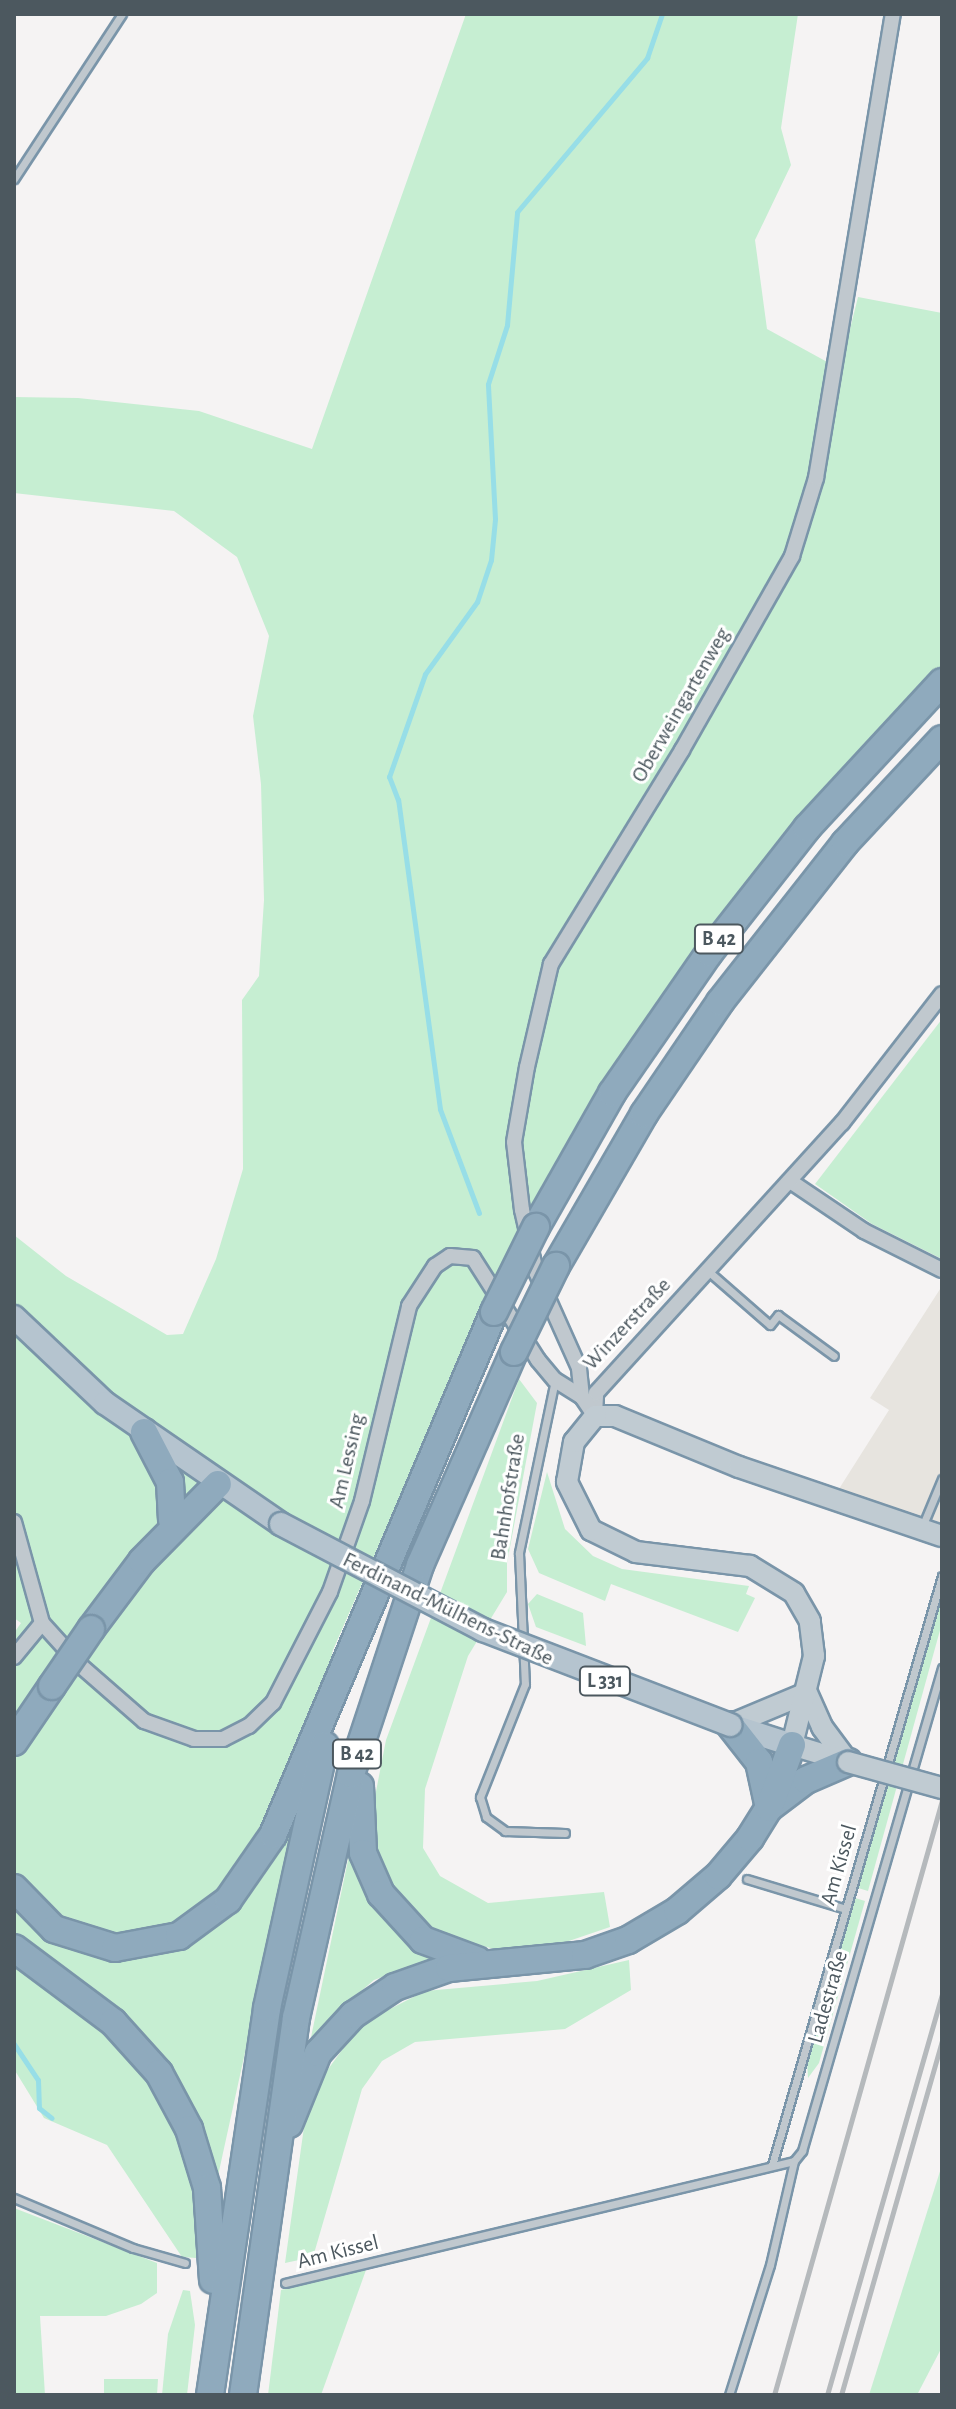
<!DOCTYPE html>
<html>
<head>
<meta charset="utf-8">
<style>
	body { margin:0 }
	#map { position:relative; width:956px; height:2409px; overflow:hidden; background:#f5f3f3; font-family:"Alegreya Sans",sans-serif }
	div>[style] { position:absolute }
	[style*='--x'] { left:calc(var(--x)*1px); top:calc(var(--y)*1px); width:calc(var(--w)*1px); rotate:calc(var(--a)*1deg) }
	.commercial>* { inset:0; background:#e7e4df }
	.green>* { inset:0; background:#c6eed2 }
	.stream>* { height:5px; margin:-2.5px; padding:0 2.5px; transform-origin:2.5px; border-radius:2.5px; background:#97dee7 }
	.roads { filter:drop-shadow(2px 0 #7a95a9) drop-shadow(-2px 0 #7a95a9) drop-shadow(0 2px #7a95a9) drop-shadow(0 -2px #7a95a9) }
	.lane>* { height:7px; margin:-3.5px; padding:0 3.5px; transform-origin:3.5px; border-radius:3.5px; background:#c0c8ce }
	.street>* { height:14px; margin:-7px; padding:0 7px; transform-origin:7px; border-radius:7px; background:#c0c8ce }
	.secondary>* { height:20px; margin:-10px; padding:0 10px; transform-origin:10px; border-radius:10px; background:#c0cbd2 }
	.primary>* { height:22px; margin:-11px; padding:0 11px; transform-origin:11px; border-radius:11px; background:#b5c4cf }
	.highway>* { height:26px; margin:-13px; padding:0 13px; transform-origin:13px; border-radius:13px; background:#8faabd }
	.rail>* { height:5px; margin:-2.5px; padding:0 2.5px; transform-origin:2.5px; border-radius:2.5px; background:#b5b9bc }
	.bridges { filter:drop-shadow(2px 0 #7a95a9) drop-shadow(-2px 0 #7a95a9) drop-shadow(0 2px #7a95a9) drop-shadow(0 -2px #7a95a9) }
	.secondary-bridge>* { height:20px; margin:-10px; padding:0 10px; transform-origin:10px; border-radius:10px; background:#c0cbd2 }
	.primary-bridge>* { height:22px; margin:-11px; padding:0 11px; transform-origin:11px; border-radius:11px; background:#b5c4cf }
	.highway-bridge>* { height:26px; margin:-13px; padding:0 13px; transform-origin:13px; border-radius:13px; background:#8faabd }
	span { translate:-50% -50%; white-space:nowrap; text-align:center; line-height:1.15; -webkit-text-stroke:6px #fff; paint-order:stroke }
	.shield-label span { padding:2px 6px; background:#fff; border:2px solid; border-radius:6px; -webkit-text-stroke-width:0 }
	.shield-label { font-size:20px; color:#4c585f; font-weight:700 }
	.street-label { font-size:22px; color:#4c585f }
	.frame { position:absolute; inset:0; border:16px solid #4c585f; pointer-events:none }
</style>
</head>
<body>
<div id="map">
	<div class="commercial">
		<div style="clip-path:polygon(942px 1286px,942px 1523px,837px 1492px,889px 1410px,870px 1398px)"></div>
	</div>
	<div class="green">
		<div style="clip-path:polygon(466px 14px,798px 14px,781px 128px,791px 165px,755px 240px,767px 329px,840px 369px,858px 297px,942px 313px,942px 669px,871px 742px,624px 1054px,529px 1213px,487px 1297px,333px 1650px,216px 2185px,198px 2219px,196px 2258px,182px 2257px,107px 2145px,44px 2118px,14px 2069px,14px 1633px,21px 1623px,14px 1618px,14px 1235px,66px 1276px,167px 1335px,183px 1334px,216px 1259px,243px 1169px,242px 1000px,259px 976px,264px 900px,261px 784px,253px 716px,269px 636px,237px 557px,174px 511px,14px 493px,14px 397px,78px 398px,199px 411px,312px 449px)"></div>
		<div style="clip-path:polygon(942px 1019px,942px 1259px,872px 1224px,815px 1184px)"></div>
		<div style="clip-path:polygon(519px 1379px,537px 1403px,507px 1563px,507px 1592px,468px 1656px,425px 1789px,423px 1848px,440px 1876px,488px 1903px,604px 1892px,610px 1927px,563px 1943px,497px 1950px,438px 1933px,411px 1910px,390px 1884px,375px 1846px,372px 1812px,386px 1740px)"></div>
		<div style="clip-path:polygon(547px 1472px,565px 1529px,593px 1556px,622px 1569px,749px 1586px,746px 1594px,755px 1598px,738px 1632px,611px 1584px,605px 1601px,539px 1573px,528px 1549px)"></div>
		<div style="clip-path:polygon(537px 1594px,583px 1613px,586px 1646px,536px 1627px,528px 1604px)"></div>
		<div style="clip-path:polygon(942px 1595px,942px 1623px,868px 1891px,855px 1887px)"></div>
		<div style="clip-path:polygon(351px 1846px,446px 1960px,420px 1963px,374px 1980px,332px 2016px,314px 2043px,310px 2042px)"></div>
		<div style="clip-path:polygon(852px 1897px,865px 1901px,819px 2063px,808px 2078px,807px 2060px)"></div>
		<div style="clip-path:polygon(629px 1960px,631px 1990px,565px 2029px,415px 2042px,382px 2061px,362px 2089px,313px 2257px,285px 2263px,304px 2127px,318px 2083px,361px 2024px,425px 1991px,537px 1981px)"></div>
		<div style="clip-path:polygon(942px 2165px,942px 2347px,917px 2395px,869px 2395px)"></div>
		<div style="clip-path:polygon(14px 2208px,157px 2263px,157px 2293px,141px 2304px,106px 2316px,40px 2316px,45px 2395px,14px 2395px)"></div>
		<div style="clip-path:polygon(366px 2270px,321px 2395px,268px 2395px,281px 2290px)"></div>
		<div style="clip-path:polygon(183px 2290px,190px 2291px,195px 2325px,187px 2395px,162px 2395px,168px 2334px)"></div>
		<div style="clip-path:polygon(104px 2379px,158px 2379px,157px 2395px,104px 2395px)"></div>
	</div>
	<div class="stream">
		<div style="--x:479;--y:1213;--w:111;--a:-110.6"></div>
		<div style="--x:440;--y:1109;--w:312;--a:-97.7"></div>
		<div style="--x:398;--y:800;--w:25;--a:-111"></div>
		<div style="--x:389;--y:777;--w:109;--a:-70.7"></div>
		<div style="--x:425;--y:674;--w:89;--a:-54.2"></div>
		<div style="--x:477;--y:602;--w:44;--a:-71.6"></div>
		<div style="--x:491;--y:560;--w:41;--a:-84.4"></div>
		<div style="--x:495;--y:519;--w:135;--a:-93"></div>
		<div style="--x:488;--y:384;--w:62;--a:-72.1"></div>
		<div style="--x:507;--y:325;--w:113;--a:-84.9"></div>
		<div style="--x:517;--y:212;--w:202;--a:-49.8"></div>
		<div style="--x:647;--y:58;--w:46;--a:-71.2"></div>
		<div style="--x:14;--y:2044;--w:43;--a:56.3"></div>
		<div style="--x:38;--y:2080;--w:28;--a:88"></div>
		<div style="--x:39;--y:2108;--w:16;--a:38"></div>
	</div>
	<div class="roads">
		<div class="lane">
			<div style="--x:14;--y:179;--w:197;--a:-56.8"></div>
			<div style="--x:708;--y:1271;--w:82;--a:41.1"></div>
			<div style="--x:770;--y:1325;--w:13;--a:-51"></div>
			<div style="--x:778;--y:1315;--w:69;--a:36.2"></div>
			<div style="--x:555;--y:1380;--w:177;--a:101.8"></div>
			<div style="--x:519;--y:1553;--w:131;--a:87.4"></div>
			<div style="--x:525;--y:1684;--w:122;--a:111.7"></div>
			<div style="--x:480;--y:1797;--w:21;--a:73"></div>
			<div style="--x:486;--y:1817;--w:24;--a:36"></div>
			<div style="--x:505;--y:1831;--w:60;--a:1.9"></div>
			<div style="--x:922;--y:1527;--w:52;--a:-67.4"></div>
			<div style="--x:747;--y:1879;--w:103;--a:16.9"></div>
			<div style="--x:772;--y:2165;--w:613;--a:-73.9"></div>
			<div style="--x:14;--y:2198;--w:129;--a:22.8"></div>
			<div style="--x:133;--y:2248;--w:54;--a:16.1"></div>
			<div style="--x:285;--y:2283;--w:523;--a:-13.48"></div>
			<div style="--x:794;--y:2161;--w:13;--a:-51"></div>
			<div style="--x:802;--y:2151;--w:503;--a:-73.84"></div>
			<div style="--x:729;--y:2395;--w:136;--a:-72.5"></div>
			<div style="--x:770;--y:2265;--w:107;--a:-77"></div>
		</div>
		<div class="street">
			<div style="--x:790;--y:1181;--w:89;--a:34"></div>
			<div style="--x:864;--y:1231;--w:87;--a:26.6"></div>
			<div style="--x:582;--y:1397;--w:29;--a:-96"></div>
			<div style="--x:579;--y:1368;--w:105;--a:-114.1"></div>
			<div style="--x:536;--y:1272;--w:64;--a:-102.7"></div>
			<div style="--x:522;--y:1210;--w:68;--a:-96.7"></div>
			<div style="--x:514;--y:1142;--w:76;--a:-80.2"></div>
			<div style="--x:527;--y:1067;--w:106;--a:-76.9"></div>
			<div style="--x:551;--y:964;--w:251;--a:-58.5"></div>
			<div style="--x:682;--y:750;--w:223;--a:-60.4"></div>
			<div style="--x:792;--y:556;--w:82;--a:-72.9"></div>
			<div style="--x:816;--y:478;--w:470;--a:-80.6"></div>
			<div style="--x:595;--y:1415;--w:22;--a:-87"></div>
			<div style="--x:596;--y:1393;--w:365;--a:-47.7"></div>
			<div style="--x:842;--y:1123;--w:163;--a:-52.2"></div>
			<div style="--x:14;--y:1522;--w:105;--a:74.5"></div>
			<div style="--x:42;--y:1623;--w:58;--a:47.8"></div>
			<div style="--x:81;--y:1666;--w:84;--a:41.1"></div>
			<div style="--x:144;--y:1721;--w:53;--a:19.8"></div>
			<div style="--x:194;--y:1739;--w:29;--a:0"></div>
			<div style="--x:223;--y:1739;--w:29;--a:-27"></div>
			<div style="--x:249;--y:1726;--w:33;--a:-44"></div>
			<div style="--x:273;--y:1703;--w:125;--a:-62.8"></div>
			<div style="--x:330;--y:1592;--w:96;--a:-70.6"></div>
			<div style="--x:362;--y:1501;--w:201;--a:-76.4"></div>
			<div style="--x:409;--y:1306;--w:48;--a:-57"></div>
			<div style="--x:435;--y:1266;--w:18;--a:-34"></div>
			<div style="--x:450;--y:1256;--w:23;--a:5"></div>
			<div style="--x:473;--y:1258;--w:121;--a:57.5"></div>
			<div style="--x:538;--y:1360;--w:26;--a:50"></div>
			<div style="--x:555;--y:1380;--w:32;--a:32"></div>
			<div style="--x:582;--y:1397;--w:23;--a:56"></div>
			<div style="--x:14;--y:1657;--w:44;--a:-50.5"></div>
		</div>
		<div class="secondary">
			<div style="--x:807;--y:1693;--w:37;--a:66"></div>
			<div style="--x:822;--y:1727;--w:44;--a:53.4"></div>
			<div style="--x:730;--y:1725;--w:83;--a:-22.6"></div>
			<div style="--x:848;--y:1762;--w:59;--a:-163.1"></div>
			<div style="--x:792;--y:1745;--w:92;--a:-76.1"></div>
			<div style="--x:814;--y:1656;--w:35;--a:-97"></div>
			<div style="--x:810;--y:1621;--w:32;--a:-120"></div>
			<div style="--x:794;--y:1593;--w:52;--a:-148.5"></div>
			<div style="--x:750;--y:1566;--w:115;--a:-173"></div>
			<div style="--x:636;--y:1552;--w:50;--a:-153.9"></div>
			<div style="--x:591;--y:1530;--w:54;--a:-116.6"></div>
			<div style="--x:567;--y:1482;--w:41;--a:-80.1"></div>
			<div style="--x:574;--y:1442;--w:33;--a:-51"></div>
			<div style="--x:595;--y:1416;--w:20;--a:0"></div>
			<div style="--x:615;--y:1416;--w:134;--a:22.4"></div>
			<div style="--x:739;--y:1467;--w:214;--a:18.8"></div>
		</div>
		<div class="primary">
			<div style="--x:14;--y:1317;--w:125;--a:43.4"></div>
			<div style="--x:105;--y:1403;--w:214;--a:34.5"></div>
			<div style="--x:730;--y:1725;--w:65;--a:17.9"></div>
		</div>
		<div class="highway">
			<div style="--x:536;--y:1227;--w:154;--a:-60.4"></div>
			<div style="--x:612;--y:1093;--w:170;--a:-55.3"></div>
			<div style="--x:709;--y:953;--w:159;--a:-51.9"></div>
			<div style="--x:807;--y:828;--w:199;--a:-47.2"></div>
			<div style="--x:556;--y:1266;--w:176;--a:-59.9"></div>
			<div style="--x:644;--y:1114;--w:135;--a:-55.8"></div>
			<div style="--x:720;--y:1002;--w:202;--a:-51.8"></div>
			<div style="--x:845;--y:843;--w:142;--a:-47"></div>
			<div style="--x:144;--y:1432;--w:56;--a:62.5"></div>
			<div style="--x:170;--y:1482;--w:38;--a:87"></div>
			<div style="--x:91;--y:1629;--w:85;--a:-53.1"></div>
			<div style="--x:142;--y:1561;--w:108;--a:-45.4"></div>
			<div style="--x:730;--y:1725;--w:47;--a:51.9"></div>
			<div style="--x:759;--y:1762;--w:47;--a:77.7"></div>
			<div style="--x:14;--y:1742;--w:68;--a:-55.8"></div>
			<div style="--x:360;--y:1786;--w:67;--a:87.4"></div>
			<div style="--x:363;--y:1853;--w:45;--a:66.3"></div>
			<div style="--x:381;--y:1894;--w:62;--a:47.6"></div>
			<div style="--x:423;--y:1940;--w:58;--a:20.3"></div>
			<div style="--x:769;--y:1808;--w:46;--a:-37.1"></div>
			<div style="--x:806;--y:1780;--w:46;--a:-23.2"></div>
			<div style="--x:14;--y:1888;--w:57;--a:45.7"></div>
			<div style="--x:54;--y:1929;--w:64;--a:17.3"></div>
			<div style="--x:115;--y:1948;--w:65;--a:-10.6"></div>
			<div style="--x:179;--y:1936;--w:61;--a:-36.3"></div>
			<div style="--x:228;--y:1900;--w:79;--a:-55.3"></div>
			<div style="--x:273;--y:1835;--w:568;--a:-67.09"></div>
			<div style="--x:14;--y:1948;--w:124;--a:36.8"></div>
			<div style="--x:113;--y:2022;--w:69;--a:48"></div>
			<div style="--x:159;--y:2073;--w:64;--a:61.8"></div>
			<div style="--x:189;--y:2129;--w:62;--a:73"></div>
			<div style="--x:207;--y:2188;--w:92;--a:86.3"></div>
			<div style="--x:289;--y:2124;--w:77;--a:-67.8"></div>
			<div style="--x:318;--y:2053;--w:52;--a:-47.4"></div>
			<div style="--x:353;--y:2015;--w:50;--a:-33.7"></div>
			<div style="--x:395;--y:1987;--w:57;--a:-19.4"></div>
			<div style="--x:449;--y:1968;--w:137;--a:-5.5"></div>
			<div style="--x:585;--y:1955;--w:46;--a:-19.2"></div>
			<div style="--x:628;--y:1940;--w:57;--a:-30.6"></div>
			<div style="--x:677;--y:1911;--w:54;--a:-40.5"></div>
			<div style="--x:718;--y:1876;--w:50;--a:-49.9"></div>
			<div style="--x:750;--y:1838;--w:36;--a:-58"></div>
			<div style="--x:769;--y:1808;--w:67;--a:-69.9"></div>
			<div style="--x:210;--y:2395;--w:391;--a:-81.6"></div>
			<div style="--x:267;--y:2008;--w:269;--a:-77.6"></div>
			<div style="--x:243;--y:2395;--w:381;--a:-82"></div>
			<div style="--x:296;--y:2018;--w:250;--a:-77.3"></div>
			<div style="--x:351;--y:1774;--w:220;--a:-71.7"></div>
			<div style="--x:420;--y:1565;--w:233;--a:-66.2"></div>
		</div>
	</div>
	<div class="rail">
		<div style="--x:774;--y:2395;--w:618;--a:-74.23"></div>
		<div style="--x:827;--y:2395;--w:418;--a:-74"></div>
		<div style="--x:841;--y:2395;--w:369;--a:-74.1"></div>
	</div>
	<div class="bridges">
		<div class="secondary-bridge">
			<div style="--x:848;--y:1762;--w:98;--a:15.5"></div>
		</div>
		<div class="primary-bridge">
			<div style="--x:281;--y:1524;--w:228;--a:27.7"></div>
			<div style="--x:483;--y:1630;--w:265;--a:21"></div>
		</div>
		<div class="highway-bridge">
			<div style="--x:494;--y:1312;--w:95;--a:-63.7"></div>
			<div style="--x:514;--y:1352;--w:96;--a:-64"></div>
			<div style="--x:52;--y:1686;--w:69;--a:-55.6"></div>
		</div>
	</div>
	<div class="shield-label">
		<span style="left:719px;top:939px">B 42</span>
		<span style="left:605px;top:1681px">L 331</span>
		<span style="left:357px;top:1754px">B 42</span>
	</div>
	<div class="street-label">
		<span style="left:681px;top:705px;rotate:-60deg">Oberweingartenweg</span>
		<span style="left:627px;top:1324px;rotate:-47deg">Winzerstraße</span>
		<span style="left:347px;top:1461px;rotate:-77deg">Am Lessing</span>
		<span style="left:508px;top:1497px;rotate:-81deg">Bahnhofstraße</span>
		<span style="left:448px;top:1609px;rotate:26deg">Ferdinand-Mülhens-Straße</span>
		<span style="left:839px;top:1865px;rotate:-74deg">Am Kissel</span>
		<span style="left:828px;top:1997px;rotate:-74deg">Ladestraße</span>
		<span style="left:338px;top:2252px;rotate:-14deg">Am Kissel</span>
	</div>
	<div class="frame"></div>
</div>
</body>
</html>
